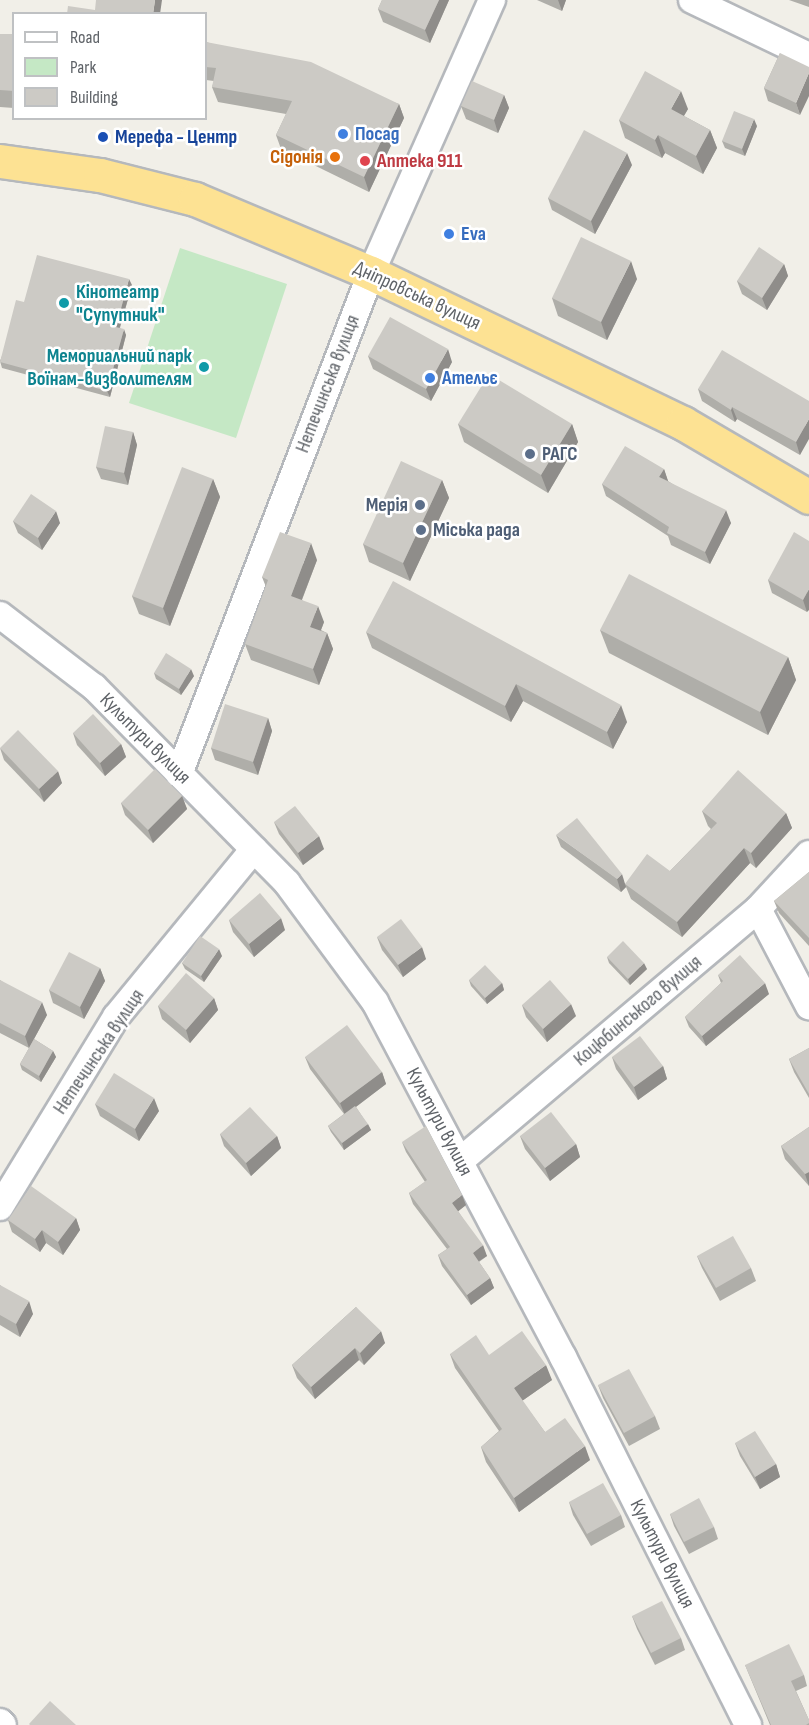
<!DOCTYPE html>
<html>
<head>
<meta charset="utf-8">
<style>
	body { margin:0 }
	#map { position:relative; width:809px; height:1725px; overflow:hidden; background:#f1efe8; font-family:"Sofia Sans Condensed",sans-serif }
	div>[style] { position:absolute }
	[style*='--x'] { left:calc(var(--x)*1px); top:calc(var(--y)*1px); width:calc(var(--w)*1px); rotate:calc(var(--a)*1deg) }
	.green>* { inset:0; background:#c5e8c5 }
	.roads { filter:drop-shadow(2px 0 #b5b8bc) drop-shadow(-2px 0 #b5b8bc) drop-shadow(0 2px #b5b8bc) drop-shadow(0 -2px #b5b8bc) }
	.minor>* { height:26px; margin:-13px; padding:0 13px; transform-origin:13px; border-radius:13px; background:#fff }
	.highway>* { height:33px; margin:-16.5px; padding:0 16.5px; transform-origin:16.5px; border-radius:16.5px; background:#fde293 }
	.wall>* { inset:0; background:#afaea9 }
	.shaded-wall>* { inset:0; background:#8f8d8a }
	.building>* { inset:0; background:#cccac5 }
	.dots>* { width:16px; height:16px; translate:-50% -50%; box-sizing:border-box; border:3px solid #fff; border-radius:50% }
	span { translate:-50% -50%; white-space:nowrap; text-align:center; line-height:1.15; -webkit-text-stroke:5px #fff; paint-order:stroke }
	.shop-label { font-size:20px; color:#366cbe; font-weight:700 }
	.left { translate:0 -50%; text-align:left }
	.transit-label { font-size:20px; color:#164399; font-weight:700 }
	.food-label { font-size:20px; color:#c56008; font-weight:700 }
	.right { translate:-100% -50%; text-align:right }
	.health-label { font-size:20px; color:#be3a42; font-weight:700 }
	.culture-label { font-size:20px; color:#0d838f; font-weight:700 }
	.street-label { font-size:20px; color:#5f6368 }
	.service-label { font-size:20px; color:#4e5e75; font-weight:700 }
	.legend { position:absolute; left:12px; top:12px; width:195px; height:108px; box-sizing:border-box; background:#fff; border:2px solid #bfc1c3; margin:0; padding:8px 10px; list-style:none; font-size:18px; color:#5f6368 }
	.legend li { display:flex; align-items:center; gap:12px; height:30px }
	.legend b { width:30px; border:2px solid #bfc1c3 }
</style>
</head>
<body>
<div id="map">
	<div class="green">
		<div style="clip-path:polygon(180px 248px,287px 284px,236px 438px,129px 403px)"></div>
	</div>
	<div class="roads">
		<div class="minor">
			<div style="--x:692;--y:0;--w:130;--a:25.6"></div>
			<div style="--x:0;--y:615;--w:118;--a:37.5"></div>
			<div style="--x:94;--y:687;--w:275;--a:45.4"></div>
			<div style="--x:287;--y:883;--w:148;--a:53.5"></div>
			<div style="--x:375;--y:1002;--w:402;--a:62.1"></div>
			<div style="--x:563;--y:1357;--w:412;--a:63.3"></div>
			<div style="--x:179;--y:774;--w:537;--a:-69.03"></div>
			<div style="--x:371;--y:273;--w:299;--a:-66.1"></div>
			<div style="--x:758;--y:909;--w:110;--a:62.3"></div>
			<div style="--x:460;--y:1161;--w:390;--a:-40.2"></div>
			<div style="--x:758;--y:909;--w:75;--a:-47.2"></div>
			<div style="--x:0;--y:1207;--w:223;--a:-58.6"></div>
			<div style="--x:116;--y:1017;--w:217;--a:-50.6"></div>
			<div style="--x:0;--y:1722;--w:4;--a:45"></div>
		</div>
		<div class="highway">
			<div style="--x:0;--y:161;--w:101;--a:8"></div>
			<div style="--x:100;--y:175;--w:98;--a:14.2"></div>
			<div style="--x:195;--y:199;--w:191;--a:22.8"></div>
			<div style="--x:371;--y:273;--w:346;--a:25.7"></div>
			<div style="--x:683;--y:423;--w:146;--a:30.4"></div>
		</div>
	</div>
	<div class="wall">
		<div style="clip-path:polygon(382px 0,449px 0,430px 43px,383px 22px,378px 9px)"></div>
		<div style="clip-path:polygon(537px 0,566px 0,562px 11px)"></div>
		<div style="clip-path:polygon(789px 0,809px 0,809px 7px)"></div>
		<div style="clip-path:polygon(0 34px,14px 34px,14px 108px,0 107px)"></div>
		<div style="clip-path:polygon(206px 42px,399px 104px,404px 118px,369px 192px,281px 149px,276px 135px,286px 114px,218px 102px,212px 87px,214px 81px,206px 80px)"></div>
		<div style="clip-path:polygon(780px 53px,800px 115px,768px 101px,764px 88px)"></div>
		<div style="clip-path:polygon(504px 95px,509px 108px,498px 133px,466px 119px,461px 106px)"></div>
		<div style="clip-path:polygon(688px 109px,684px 116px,710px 130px,717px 148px,703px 174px,665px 153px,662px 158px,625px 138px,619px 120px)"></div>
		<div style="clip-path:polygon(757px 126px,745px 156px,725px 148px,722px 141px)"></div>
		<div style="clip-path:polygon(632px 165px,595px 234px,552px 210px,548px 198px)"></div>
		<div style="clip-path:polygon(784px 264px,788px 276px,767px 310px,742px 294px,737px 281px)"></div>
		<div style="clip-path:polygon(637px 279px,607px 340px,558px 316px,552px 298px)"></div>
		<div style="clip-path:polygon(132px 285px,120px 328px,126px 335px,110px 397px,2px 368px,0 361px,24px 302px)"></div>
		<div style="clip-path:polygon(368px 356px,452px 362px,431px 401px,373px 369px)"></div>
		<div style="clip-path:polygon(698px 389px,809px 401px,800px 455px,737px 419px,735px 422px,702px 401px)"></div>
		<div style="clip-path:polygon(458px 424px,572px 424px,578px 442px,548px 493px,464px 442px)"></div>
		<div style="clip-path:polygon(133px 432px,137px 445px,128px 485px,101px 479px,96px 467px)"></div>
		<div style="clip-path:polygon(664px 469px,668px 481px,731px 523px,710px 564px,671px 545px,668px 536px,606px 496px,602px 484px)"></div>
		<div style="clip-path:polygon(213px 479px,220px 497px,170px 626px,139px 614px,132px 596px)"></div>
		<div style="clip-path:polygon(442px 480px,449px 498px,410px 581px,369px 562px,363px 544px)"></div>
		<div style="clip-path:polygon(13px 521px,60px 523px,42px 550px,18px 533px)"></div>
		<div style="clip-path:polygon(809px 541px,807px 612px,772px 593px,768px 580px)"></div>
		<div style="clip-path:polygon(317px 560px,302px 600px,324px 622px,321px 630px,327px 633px,333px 649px,319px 685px,251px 660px,245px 644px,266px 587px,262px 577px)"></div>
		<div style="clip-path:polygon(600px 630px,788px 657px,796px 680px,768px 735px,609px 653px)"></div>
		<div style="clip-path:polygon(366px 632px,627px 722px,613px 749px,523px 701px,511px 722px,372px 648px)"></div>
		<div style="clip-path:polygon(154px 673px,194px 676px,181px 695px,156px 679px)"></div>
		<div style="clip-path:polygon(268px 718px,272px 731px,258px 775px,215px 760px,211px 748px)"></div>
		<div style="clip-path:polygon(73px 733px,121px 744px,126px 757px,105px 776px,77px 745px)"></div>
		<div style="clip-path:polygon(0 748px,62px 783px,44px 802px,4px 760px)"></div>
		<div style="clip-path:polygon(182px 796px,187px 809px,153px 843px,125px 815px,121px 803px)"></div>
		<div style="clip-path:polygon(702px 811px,786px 813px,792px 828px,756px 868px,750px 863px,682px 937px,631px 899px,626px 887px,621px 892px,561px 847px,556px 835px,625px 884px,670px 871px,711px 829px,708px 826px)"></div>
		<div style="clip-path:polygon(274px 822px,324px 849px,303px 865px,279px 834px)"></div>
		<div style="clip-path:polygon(809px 872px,809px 946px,779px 913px,774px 901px)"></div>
		<div style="clip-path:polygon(229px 920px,285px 930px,254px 957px,233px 932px)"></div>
		<div style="clip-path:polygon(377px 937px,426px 959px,403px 977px,382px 950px)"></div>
		<div style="clip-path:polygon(222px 956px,204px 982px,185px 969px,182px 963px)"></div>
		<div style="clip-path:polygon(607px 957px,647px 969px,630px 985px,609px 963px)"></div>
		<div style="clip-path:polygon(100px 968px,105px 981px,84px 1019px,53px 1003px,49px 990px)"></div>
		<div style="clip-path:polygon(718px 975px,769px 994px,706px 1046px,689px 1027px,685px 1017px,721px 983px)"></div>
		<div style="clip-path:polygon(0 980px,47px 1015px,34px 1039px,53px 1051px,56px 1057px,41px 1082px,22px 1070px,20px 1064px,29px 1048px,0 1033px)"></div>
		<div style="clip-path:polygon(469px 980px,502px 983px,504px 990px,487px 1004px,471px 986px)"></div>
		<div style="clip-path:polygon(214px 998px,218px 1010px,190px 1043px,162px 1019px,158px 1006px)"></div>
		<div style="clip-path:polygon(522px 1005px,576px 1016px,547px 1042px,526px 1017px)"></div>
		<div style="clip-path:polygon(809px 1048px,809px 1098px,794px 1072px,789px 1059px)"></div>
		<div style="clip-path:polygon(305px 1057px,382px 1072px,386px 1084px,356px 1107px,371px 1130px,344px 1150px,331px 1132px,328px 1126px,344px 1114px,310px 1069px)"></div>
		<div style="clip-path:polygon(612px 1057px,663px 1066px,667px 1079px,638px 1100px,616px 1069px)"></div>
		<div style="clip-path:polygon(95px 1104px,159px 1111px,139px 1141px,100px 1116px)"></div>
		<div style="clip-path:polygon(809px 1127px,809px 1186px,785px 1159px,781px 1146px)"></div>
		<div style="clip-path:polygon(220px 1134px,277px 1136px,281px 1148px,251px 1176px,224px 1146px)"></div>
		<div style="clip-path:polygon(520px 1136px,576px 1144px,580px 1157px,550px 1181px,525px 1149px)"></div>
		<div style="clip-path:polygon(402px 1142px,466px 1205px,458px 1211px,487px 1256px,479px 1262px,490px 1278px,494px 1288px,471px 1305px,442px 1266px,438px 1255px,447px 1249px,413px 1204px,409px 1193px,425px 1182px,406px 1152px)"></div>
		<div style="clip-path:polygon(76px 1218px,80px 1230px,63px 1255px,46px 1243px,40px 1252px,12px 1232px,8px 1220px)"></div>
		<div style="clip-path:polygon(697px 1256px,751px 1268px,756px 1281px,720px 1301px,702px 1268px)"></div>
		<div style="clip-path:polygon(0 1285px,33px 1314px,20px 1337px,0 1325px)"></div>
		<div style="clip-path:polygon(356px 1307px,385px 1343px,364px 1365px,359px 1360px,315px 1399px,297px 1378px,292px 1365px)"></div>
		<div style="clip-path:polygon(450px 1354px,489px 1355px,552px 1380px,522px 1401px,545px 1432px,590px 1460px,519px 1512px,486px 1462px,481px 1447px,499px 1431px,455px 1368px)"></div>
		<div style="clip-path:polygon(598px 1385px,655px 1416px,660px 1429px,629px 1446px,603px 1398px)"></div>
		<div style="clip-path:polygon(735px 1443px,776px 1464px,780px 1477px,760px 1489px,740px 1456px)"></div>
		<div style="clip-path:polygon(569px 1502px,621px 1515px,625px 1527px,591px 1546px,573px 1515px)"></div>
		<div style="clip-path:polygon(670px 1514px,714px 1527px,718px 1539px,689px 1554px,674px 1526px)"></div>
		<div style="clip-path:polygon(632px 1616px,681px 1638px,685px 1650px,655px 1665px,637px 1629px)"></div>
		<div style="clip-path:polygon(745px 1665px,804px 1675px,807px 1686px,796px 1691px,809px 1720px,809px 1725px,770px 1725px)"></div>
	</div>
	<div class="shaded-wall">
		<div style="clip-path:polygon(155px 0,162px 0,160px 14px,153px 14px)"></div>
		<div style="clip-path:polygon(439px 0,449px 0,430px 43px,425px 30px)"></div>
		<div style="clip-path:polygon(558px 0,566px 0,562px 11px)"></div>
		<div style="clip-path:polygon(809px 73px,809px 96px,800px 115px,796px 103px)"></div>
		<div style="clip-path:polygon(681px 91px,688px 109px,677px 127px,671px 109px)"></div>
		<div style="clip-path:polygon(504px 95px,509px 108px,498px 133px,494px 120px)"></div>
		<div style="clip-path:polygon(399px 104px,404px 118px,369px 192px,364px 177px)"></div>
		<div style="clip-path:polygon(754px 119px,757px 126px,745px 156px,742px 149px)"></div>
		<div style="clip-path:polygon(710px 130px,717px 148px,703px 174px,696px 156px)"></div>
		<div style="clip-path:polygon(658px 135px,665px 153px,662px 158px,655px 140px)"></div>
		<div style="clip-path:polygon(627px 153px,632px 165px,595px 234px,591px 221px)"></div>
		<div style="clip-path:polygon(631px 261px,637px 279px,607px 340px,601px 322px)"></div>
		<div style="clip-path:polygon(784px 264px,788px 276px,767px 310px,762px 298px)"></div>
		<div style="clip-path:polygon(129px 279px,132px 285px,118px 333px,116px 327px)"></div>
		<div style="clip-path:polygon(124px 329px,126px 335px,110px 397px,107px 391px)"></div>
		<div style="clip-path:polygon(448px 349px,452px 362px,431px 401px,426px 389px)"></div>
		<div style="clip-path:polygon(732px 407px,737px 419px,735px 422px,731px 410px)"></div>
		<div style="clip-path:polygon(809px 419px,809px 439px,800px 455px,796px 442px)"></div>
		<div style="clip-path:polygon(572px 424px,578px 442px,548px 493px,541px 475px)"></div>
		<div style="clip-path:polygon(133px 432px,137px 445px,128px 485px,124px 473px)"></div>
		<div style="clip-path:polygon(664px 469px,668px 481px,659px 477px)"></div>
		<div style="clip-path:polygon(213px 479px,220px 497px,170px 626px,163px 608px)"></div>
		<div style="clip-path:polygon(442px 480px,449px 498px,410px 581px,403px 563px)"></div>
		<div style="clip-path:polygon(726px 510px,731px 523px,710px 564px,705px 552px)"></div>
		<div style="clip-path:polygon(56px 511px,60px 523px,42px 550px,38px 538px)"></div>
		<div style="clip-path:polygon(311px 543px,317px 560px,297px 612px,291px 596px)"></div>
		<div style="clip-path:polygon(809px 589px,809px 610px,807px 612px,803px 600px)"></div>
		<div style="clip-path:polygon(318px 606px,324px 622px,316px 643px,310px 627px)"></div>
		<div style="clip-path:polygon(327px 633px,333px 649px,319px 685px,313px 669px)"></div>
		<div style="clip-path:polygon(788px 657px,796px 680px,768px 735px,760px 712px)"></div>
		<div style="clip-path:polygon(191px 669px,194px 676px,181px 695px,179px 689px)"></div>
		<div style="clip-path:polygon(516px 684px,523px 701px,511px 722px,505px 706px)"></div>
		<div style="clip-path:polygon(621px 705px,627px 722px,613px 749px,607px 732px)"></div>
		<div style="clip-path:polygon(268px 718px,272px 731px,258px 775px,253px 762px)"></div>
		<div style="clip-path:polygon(121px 744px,126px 757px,105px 776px,100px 763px)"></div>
		<div style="clip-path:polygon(58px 771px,62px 783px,44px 802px,39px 789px)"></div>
		<div style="clip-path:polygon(182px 796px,187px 809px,153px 843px,148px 830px)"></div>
		<div style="clip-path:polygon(786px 813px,792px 828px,756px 868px,751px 853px)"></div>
		<div style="clip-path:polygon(319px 836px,324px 849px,303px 865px,298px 853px)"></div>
		<div style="clip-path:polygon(744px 848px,750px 863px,682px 937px,677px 922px)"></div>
		<div style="clip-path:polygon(622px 874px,626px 887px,621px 892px,617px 879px)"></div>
		<div style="clip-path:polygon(281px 918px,285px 930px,254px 957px,249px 944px)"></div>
		<div style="clip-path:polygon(422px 947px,426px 959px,403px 977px,398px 965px)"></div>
		<div style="clip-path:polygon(219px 949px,222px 956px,204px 982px,201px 976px)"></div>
		<div style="clip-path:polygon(644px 963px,647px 969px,630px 985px,628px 979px)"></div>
		<div style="clip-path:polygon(100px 968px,105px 981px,84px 1019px,80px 1007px)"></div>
		<div style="clip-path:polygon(502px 983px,504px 990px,487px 1004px,485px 998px)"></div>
		<div style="clip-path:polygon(765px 983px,769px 994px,706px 1046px,702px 1036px)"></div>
		<div style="clip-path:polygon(214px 998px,218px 1010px,190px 1043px,186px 1030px)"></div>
		<div style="clip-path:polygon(42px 1002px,47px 1015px,29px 1048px,25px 1036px)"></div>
		<div style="clip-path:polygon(571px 1004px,576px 1016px,547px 1042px,543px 1029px)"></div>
		<div style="clip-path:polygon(53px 1051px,56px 1057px,41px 1082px,39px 1076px)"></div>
		<div style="clip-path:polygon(663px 1066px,667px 1079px,638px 1100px,634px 1087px)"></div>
		<div style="clip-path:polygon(382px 1072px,386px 1084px,345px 1115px,340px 1103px)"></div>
		<div style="clip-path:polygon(154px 1098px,159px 1111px,139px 1141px,135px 1129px)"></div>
		<div style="clip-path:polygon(368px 1124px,371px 1130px,344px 1150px,342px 1143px)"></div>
		<div style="clip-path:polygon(277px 1136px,281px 1148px,251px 1176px,246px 1163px)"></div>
		<div style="clip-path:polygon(576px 1144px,580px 1157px,550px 1181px,545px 1168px)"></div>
		<div style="clip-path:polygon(809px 1172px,809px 1186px,805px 1174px)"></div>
		<div style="clip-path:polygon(462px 1195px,466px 1205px,456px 1213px,452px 1203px)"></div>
		<div style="clip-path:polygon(76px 1218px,80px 1230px,63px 1255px,58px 1242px)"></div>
		<div style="clip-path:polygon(42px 1230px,46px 1243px,40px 1252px,35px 1239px)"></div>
		<div style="clip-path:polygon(483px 1245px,487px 1256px,476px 1263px,473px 1253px)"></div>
		<div style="clip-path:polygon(490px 1278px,494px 1288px,471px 1305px,467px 1295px)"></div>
		<div style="clip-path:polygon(29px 1301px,33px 1314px,20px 1337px,16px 1324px)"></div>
		<div style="clip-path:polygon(381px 1331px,385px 1343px,364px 1365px,360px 1353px)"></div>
		<div style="clip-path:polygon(355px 1348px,359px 1360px,315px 1399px,311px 1387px)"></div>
		<div style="clip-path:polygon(546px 1365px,552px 1380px,519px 1403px,514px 1388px)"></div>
		<div style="clip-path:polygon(585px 1446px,590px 1460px,519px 1512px,514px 1498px)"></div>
		<div style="clip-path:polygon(776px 1464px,780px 1477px,760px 1489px,755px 1477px)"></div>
	</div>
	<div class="building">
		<div style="clip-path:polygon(96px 0,155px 0,153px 14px,67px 14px,68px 6px,95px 10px)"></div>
		<div style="clip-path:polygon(382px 0,439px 0,425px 30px,378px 9px)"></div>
		<div style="clip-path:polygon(0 34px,14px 34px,14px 91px,0 90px)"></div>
		<div style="clip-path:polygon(206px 42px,311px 62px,399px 104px,364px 177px,276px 135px,292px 101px,212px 87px,216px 68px,206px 67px)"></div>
		<div style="clip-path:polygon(780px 53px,809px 67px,809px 73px,796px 103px,764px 88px)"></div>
		<div style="clip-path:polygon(645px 71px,681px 91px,671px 109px,710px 130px,696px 156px,658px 135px,655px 140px,619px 120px)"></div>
		<div style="clip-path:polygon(472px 81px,504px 95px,494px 120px,461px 106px)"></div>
		<div style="clip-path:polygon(734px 111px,754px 119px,742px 149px,722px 141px)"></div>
		<div style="clip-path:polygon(584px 130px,627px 153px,591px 221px,548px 198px)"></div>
		<div style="clip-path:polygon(581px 237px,631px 261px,601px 322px,552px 298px)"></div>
		<div style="clip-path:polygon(759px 247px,784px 264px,762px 298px,737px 281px)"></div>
		<div style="clip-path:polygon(37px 255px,129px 279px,116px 327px,124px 329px,107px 391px,0 362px,16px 300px,24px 302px)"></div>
		<div style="clip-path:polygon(390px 317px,448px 349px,426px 389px,368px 356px)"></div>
		<div style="clip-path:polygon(722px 350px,809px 401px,809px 419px,796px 442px,732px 407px,731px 410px,698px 389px)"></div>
		<div style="clip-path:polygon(489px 374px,572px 424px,541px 475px,458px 424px)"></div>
		<div style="clip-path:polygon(105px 426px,133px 432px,124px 473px,96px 467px)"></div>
		<div style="clip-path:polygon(625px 446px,664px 469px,659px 477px,726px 510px,705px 552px,667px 533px,669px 527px,602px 484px)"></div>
		<div style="clip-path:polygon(401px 461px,442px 480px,403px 563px,363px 544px)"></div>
		<div style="clip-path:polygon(182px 467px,213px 479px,163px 608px,132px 596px)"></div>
		<div style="clip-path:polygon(31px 494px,56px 511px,38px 538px,13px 521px)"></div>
		<div style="clip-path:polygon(280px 532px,311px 543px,291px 596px,318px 606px,310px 627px,327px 633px,313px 669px,245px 644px,268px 580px,262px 577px)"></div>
		<div style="clip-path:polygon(794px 532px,809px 541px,809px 589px,803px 600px,768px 580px)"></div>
		<div style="clip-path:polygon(629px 574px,788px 657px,760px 712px,600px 630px)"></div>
		<div style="clip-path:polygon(393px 581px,621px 705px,607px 732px,516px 684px,505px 706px,366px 632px)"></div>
		<div style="clip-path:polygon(166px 653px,191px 669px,179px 689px,154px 673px)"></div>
		<div style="clip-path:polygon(225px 704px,268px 718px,253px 762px,211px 748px)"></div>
		<div style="clip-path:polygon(93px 714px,121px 744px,100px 763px,73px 733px)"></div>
		<div style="clip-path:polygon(18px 730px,58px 771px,39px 789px,0 748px)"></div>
		<div style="clip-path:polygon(155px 769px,182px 796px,148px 830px,121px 803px)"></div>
		<div style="clip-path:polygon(738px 770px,786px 813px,751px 853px,744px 848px,677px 922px,625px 884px,647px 854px,670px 871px,717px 823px,702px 811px)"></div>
		<div style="clip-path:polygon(295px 806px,319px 836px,298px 853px,274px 822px)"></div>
		<div style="clip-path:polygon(577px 818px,622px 874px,617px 879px,556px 835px)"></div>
		<div style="clip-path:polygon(809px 872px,809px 938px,774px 901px)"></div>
		<div style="clip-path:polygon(260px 893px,281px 918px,249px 944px,229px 920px)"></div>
		<div style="clip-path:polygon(401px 919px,422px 947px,398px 965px,377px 937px)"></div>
		<div style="clip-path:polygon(200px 936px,219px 949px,201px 976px,182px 963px)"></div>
		<div style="clip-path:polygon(623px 941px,644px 963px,628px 979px,607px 957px)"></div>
		<div style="clip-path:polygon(69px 952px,100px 968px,80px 1007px,49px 990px)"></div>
		<div style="clip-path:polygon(740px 955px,765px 983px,702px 1036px,685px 1017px,723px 981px,718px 975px)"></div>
		<div style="clip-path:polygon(485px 965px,502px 983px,485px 998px,469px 980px)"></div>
		<div style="clip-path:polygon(186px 973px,214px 998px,186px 1030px,158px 1006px)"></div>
		<div style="clip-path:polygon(0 980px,42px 1002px,25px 1036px,0 1023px)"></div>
		<div style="clip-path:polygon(550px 980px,571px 1004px,543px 1029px,522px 1005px)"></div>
		<div style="clip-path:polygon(347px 1025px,382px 1072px,340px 1103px,305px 1057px)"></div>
		<div style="clip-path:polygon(640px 1036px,663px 1066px,634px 1087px,612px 1057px)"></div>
		<div style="clip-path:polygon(34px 1039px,53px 1051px,39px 1076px,20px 1064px)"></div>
		<div style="clip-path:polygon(809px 1048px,809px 1094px,789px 1059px)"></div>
		<div style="clip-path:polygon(114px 1073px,154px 1098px,135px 1129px,95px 1104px)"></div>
		<div style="clip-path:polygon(355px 1106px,368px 1124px,342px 1143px,328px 1126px)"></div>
		<div style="clip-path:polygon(250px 1107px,277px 1136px,246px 1163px,220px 1134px)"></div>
		<div style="clip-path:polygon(551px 1112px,576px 1144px,545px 1168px,520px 1136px)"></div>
		<div style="clip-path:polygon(426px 1126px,462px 1195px,452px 1203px,483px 1245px,473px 1253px,490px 1278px,467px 1295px,438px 1255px,450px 1247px,409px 1193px,427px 1180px,402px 1142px)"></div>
		<div style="clip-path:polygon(809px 1127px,809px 1172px,805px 1174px,781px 1146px)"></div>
		<div style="clip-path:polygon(31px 1186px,76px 1218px,58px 1242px,42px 1230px,35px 1239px,8px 1220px)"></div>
		<div style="clip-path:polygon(733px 1236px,751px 1268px,716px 1288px,697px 1256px)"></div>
		<div style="clip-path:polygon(0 1285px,29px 1301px,16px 1324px,0 1315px)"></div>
		<div style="clip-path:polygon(356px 1307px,381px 1331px,360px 1353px,355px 1348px,311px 1387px,292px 1365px)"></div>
		<div style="clip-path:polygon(522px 1331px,546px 1365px,514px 1388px,545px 1432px,565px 1418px,585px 1446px,514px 1498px,481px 1447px,502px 1429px,450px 1354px,476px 1335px,489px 1355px)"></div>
		<div style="clip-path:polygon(629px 1369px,655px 1416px,624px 1433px,598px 1385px)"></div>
		<div style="clip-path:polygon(755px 1431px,776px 1464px,755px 1477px,735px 1443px)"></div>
		<div style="clip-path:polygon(603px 1483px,621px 1515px,587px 1534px,569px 1502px)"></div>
		<div style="clip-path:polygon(699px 1498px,714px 1527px,684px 1542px,670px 1514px)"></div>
		<div style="clip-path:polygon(662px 1601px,681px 1638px,651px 1653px,632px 1616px)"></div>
		<div style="clip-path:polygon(789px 1644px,804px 1675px,791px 1681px,809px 1720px,809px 1723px,806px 1725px,771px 1725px,745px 1665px)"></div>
		<div style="clip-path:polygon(50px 1701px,76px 1725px,30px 1725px,29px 1724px)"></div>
	</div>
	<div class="dots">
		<div style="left:343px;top:134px;background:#3f7fe0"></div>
		<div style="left:103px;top:137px;background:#1a4fb4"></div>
		<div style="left:335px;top:157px;background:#e8710a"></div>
		<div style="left:365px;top:161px;background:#e0444e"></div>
		<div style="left:449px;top:234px;background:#3f7fe0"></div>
		<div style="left:64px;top:303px;background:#0f9aa8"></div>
		<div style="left:204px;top:367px;background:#0f9aa8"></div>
		<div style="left:430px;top:378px;background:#3f7fe0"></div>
		<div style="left:530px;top:454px;background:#5c6f8a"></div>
		<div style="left:420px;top:505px;background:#5c6f8a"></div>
		<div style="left:421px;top:530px;background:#5c6f8a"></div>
	</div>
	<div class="shop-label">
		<span class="left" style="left:355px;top:134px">Посад</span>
		<span class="left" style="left:461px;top:234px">Eva</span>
		<span class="left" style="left:442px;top:378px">Ательє</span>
	</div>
	<div class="transit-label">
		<span class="left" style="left:115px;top:137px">Мерефа - Центр</span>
	</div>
	<div class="food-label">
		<span class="right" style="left:323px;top:157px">Сідонія</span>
	</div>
	<div class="health-label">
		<span class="left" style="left:377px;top:161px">Аптека 911</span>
	</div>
	<div class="culture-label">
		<span class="left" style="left:76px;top:304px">Кінотеатр<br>"Супутник"</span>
		<span class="right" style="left:192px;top:368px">Мемориальний парк<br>Воїнам-визволителям</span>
	</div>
	<div class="street-label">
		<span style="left:417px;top:296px;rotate:25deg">Дніпровська вулиця</span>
		<span style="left:328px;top:384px;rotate:-69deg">Нетечинська вулиця</span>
		<span style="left:145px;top:739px;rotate:45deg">Культури вулиця</span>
		<span style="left:638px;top:1011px;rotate:-40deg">Коцюбинського вулиця</span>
		<span style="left:99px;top:1052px;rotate:-56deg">Нетечинська вулиця</span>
		<span style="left:439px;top:1122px;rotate:62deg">Культури вулиця</span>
		<span style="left:662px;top:1554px;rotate:63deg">Культури вулиця</span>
	</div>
	<div class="service-label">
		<span class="left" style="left:542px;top:454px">РАГС</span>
		<span class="right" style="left:408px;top:505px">Мерія</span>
		<span class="left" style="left:433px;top:530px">Міська рада</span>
	</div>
	<ul class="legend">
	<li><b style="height:8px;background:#fff"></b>Road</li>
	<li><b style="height:16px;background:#c5e8c5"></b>Park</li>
	<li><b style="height:16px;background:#cccac5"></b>Building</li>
	</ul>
</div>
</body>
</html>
